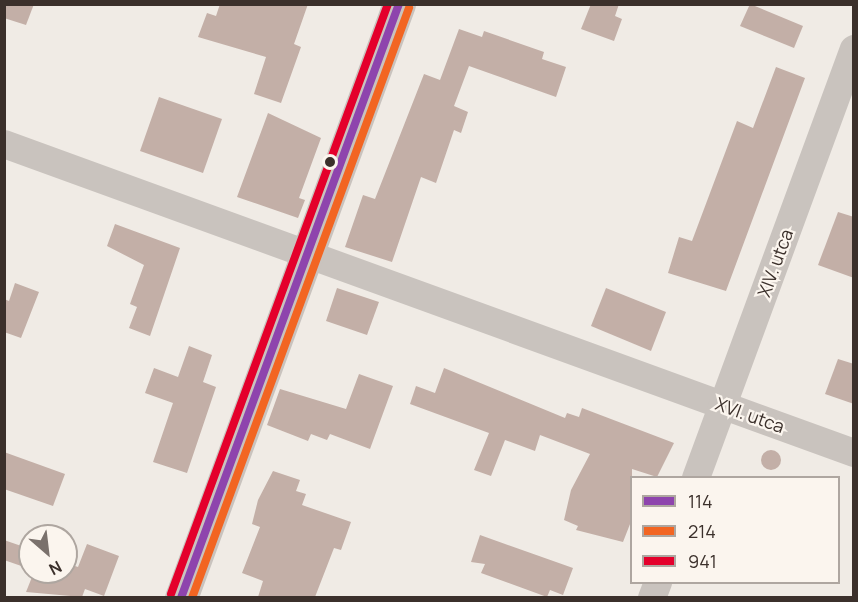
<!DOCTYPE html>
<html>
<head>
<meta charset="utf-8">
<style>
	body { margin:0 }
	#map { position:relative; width:858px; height:602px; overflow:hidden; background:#f0ebe5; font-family:Manrope,sans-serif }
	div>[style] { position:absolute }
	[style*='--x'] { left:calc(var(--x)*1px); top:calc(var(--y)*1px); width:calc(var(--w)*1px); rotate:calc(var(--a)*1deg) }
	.building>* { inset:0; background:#c3afa7 }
	.round { border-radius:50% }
	.minor>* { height:28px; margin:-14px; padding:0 14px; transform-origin:14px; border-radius:14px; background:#c9c3be }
	.tertiary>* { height:33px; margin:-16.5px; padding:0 16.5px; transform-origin:16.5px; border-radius:16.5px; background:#c9c3be }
	.bus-1>* { height:8px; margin:-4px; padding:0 4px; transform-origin:4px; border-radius:4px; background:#8e44ad }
	.bus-2>* { height:8px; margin:-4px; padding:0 4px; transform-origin:4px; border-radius:4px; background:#f26522 }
	.bus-3>* { height:8px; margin:-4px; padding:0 4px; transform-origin:4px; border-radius:4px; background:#e4002b }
	.dots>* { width:16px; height:16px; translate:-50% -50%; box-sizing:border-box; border:3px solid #fbf5ee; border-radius:50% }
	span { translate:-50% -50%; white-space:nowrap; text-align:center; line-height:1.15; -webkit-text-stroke:4.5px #fbf5ee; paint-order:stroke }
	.street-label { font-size:18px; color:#3b302b }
	.frame { position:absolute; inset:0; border:6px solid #3b302b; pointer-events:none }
	.legend { position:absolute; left:630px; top:476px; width:210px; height:108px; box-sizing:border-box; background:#fbf5ee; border:2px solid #aea6a0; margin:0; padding:8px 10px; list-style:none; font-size:18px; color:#3b302b }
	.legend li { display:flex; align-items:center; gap:12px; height:30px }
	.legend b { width:30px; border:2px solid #aea6a0 }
	.north { position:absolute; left:18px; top:524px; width:60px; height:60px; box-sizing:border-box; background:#fbf5ee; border:2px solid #aea6a0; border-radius:50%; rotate:152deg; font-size:16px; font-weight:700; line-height:24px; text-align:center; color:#3b302b }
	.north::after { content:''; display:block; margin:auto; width:21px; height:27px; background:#7a716c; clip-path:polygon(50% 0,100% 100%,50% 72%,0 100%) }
</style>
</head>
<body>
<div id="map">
	<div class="building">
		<div style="clip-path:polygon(4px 4px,34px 4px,26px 25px,4px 18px)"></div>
		<div style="clip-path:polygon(220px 4px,308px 4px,294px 44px,301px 47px,281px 103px,254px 94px,266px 57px,198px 37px,207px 13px,216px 16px)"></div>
		<div style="clip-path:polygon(591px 4px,619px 4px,615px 16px,622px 19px,614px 41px,581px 29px)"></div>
		<div style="clip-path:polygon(750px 4px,803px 26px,794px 48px,740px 26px)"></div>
		<div style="clip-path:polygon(459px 29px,482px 37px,484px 31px,544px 52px,542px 59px,566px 67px,556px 97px,469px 66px,454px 106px,468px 112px,461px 133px,454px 130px,436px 183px,421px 177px,392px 262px,345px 247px,363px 195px,375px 199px,424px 74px,440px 80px)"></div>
		<div style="clip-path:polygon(776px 67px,805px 78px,726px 291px,668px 273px,679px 237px,692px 241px,737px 121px,753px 128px)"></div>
		<div style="clip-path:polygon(159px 97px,222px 119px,203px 173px,140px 151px)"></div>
		<div style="clip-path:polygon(268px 113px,321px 138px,299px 198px,305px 200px,298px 218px,237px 197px)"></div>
		<div style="clip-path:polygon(838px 212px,854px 217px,854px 278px,818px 265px)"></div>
		<div style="clip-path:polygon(115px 224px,180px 248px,150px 336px,129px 328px,137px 307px,130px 304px,144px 265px,107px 246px)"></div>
		<div style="clip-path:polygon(15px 283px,39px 292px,21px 338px,4px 332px,4px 299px,9px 301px)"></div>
		<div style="clip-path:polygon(337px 288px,379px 302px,367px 335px,326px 321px)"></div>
		<div style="clip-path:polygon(606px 288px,666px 312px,651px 351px,591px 326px)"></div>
		<div style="clip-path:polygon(189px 346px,212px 355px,203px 382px,216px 387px,187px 473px,153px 462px,173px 403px,145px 393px,154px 368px,178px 377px)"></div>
		<div style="clip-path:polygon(838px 359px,854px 364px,854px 404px,825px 394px)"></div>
		<div style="clip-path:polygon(444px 368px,565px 418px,567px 413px,579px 417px,582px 408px,674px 443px,657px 477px,632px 469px,632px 519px,623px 542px,576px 530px,578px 526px,564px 520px,571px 490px,590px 454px,540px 435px,535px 451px,505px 440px,491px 476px,474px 470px,489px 433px,410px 404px,416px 386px,435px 393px)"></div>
		<div style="clip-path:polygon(359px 374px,393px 386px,370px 449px,330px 434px,327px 440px,311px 434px,308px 441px,267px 425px,280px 389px,346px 409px)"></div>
		<div class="round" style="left:761px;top:450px;width:20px;height:20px"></div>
		<div style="clip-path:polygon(4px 452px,65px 474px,53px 506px,4px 489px)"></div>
		<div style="clip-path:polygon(273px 471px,300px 480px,296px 491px,306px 494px,302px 505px,351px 522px,341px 550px,334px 548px,315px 597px,258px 597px,263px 581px,242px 573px,260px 527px,252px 524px,258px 500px)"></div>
		<div style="clip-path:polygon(480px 535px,573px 568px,563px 595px,550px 590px,547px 597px,481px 573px,485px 564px,471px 562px)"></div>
		<div style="clip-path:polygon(4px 540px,30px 549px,30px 569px,4px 560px)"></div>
		<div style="clip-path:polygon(87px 544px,119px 556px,104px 596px,85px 589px,82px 597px,26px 592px,34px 572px,66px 572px,66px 563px,78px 567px)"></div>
	</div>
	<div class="minor">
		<div style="--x:4;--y:144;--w:904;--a:19.98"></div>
		<div style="--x:696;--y:478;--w:457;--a:-69.8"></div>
		<div style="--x:652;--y:598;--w:17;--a:-69"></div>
	</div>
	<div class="tertiary">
		<div style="--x:181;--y:598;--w:633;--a:-69.85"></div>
	</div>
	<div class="bus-1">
		<div style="--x:181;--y:598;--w:633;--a:-69.85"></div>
	</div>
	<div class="bus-2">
		<div style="--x:192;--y:598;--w:629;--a:-69.81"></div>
	</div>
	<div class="bus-3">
		<div style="--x:171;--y:594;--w:629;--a:-69.81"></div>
	</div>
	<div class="dots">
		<div style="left:330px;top:162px;background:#3b302b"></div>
	</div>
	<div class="street-label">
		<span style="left:775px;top:263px;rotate:-70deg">XIV. utca</span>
		<span style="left:750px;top:415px;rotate:20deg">XVI. utca</span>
	</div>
	<div class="frame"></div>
	<ul class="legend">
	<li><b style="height:8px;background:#8e44ad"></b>114</li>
	<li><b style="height:8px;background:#f26522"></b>214</li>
	<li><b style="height:8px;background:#e4002b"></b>941</li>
	</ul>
	<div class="north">N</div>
</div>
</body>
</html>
